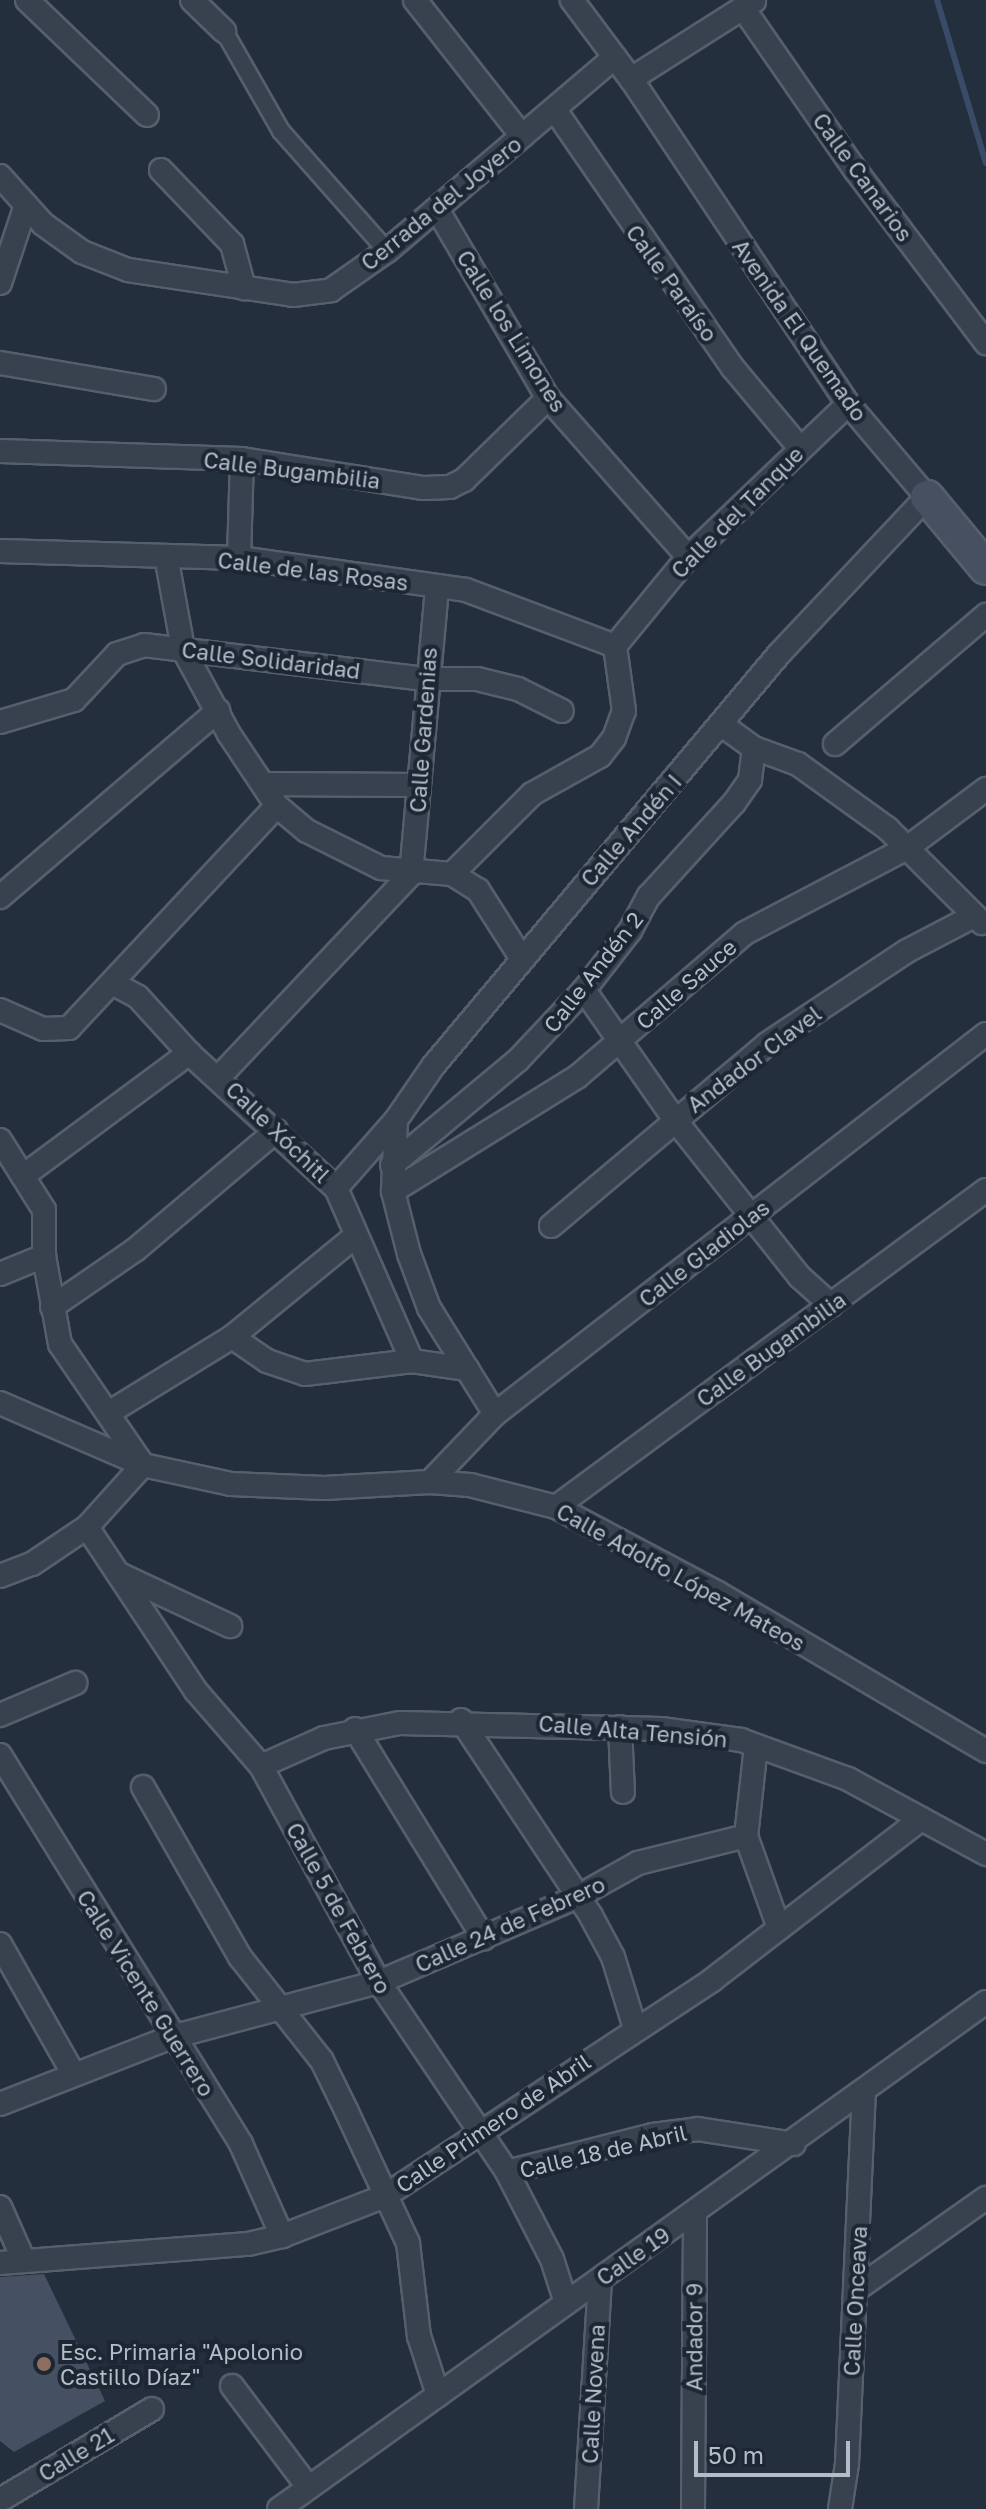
<!DOCTYPE html>
<html>
<head>
<meta charset="utf-8">
<style>
	body { margin:0 }
	#map { position:relative; width:986px; height:2509px; overflow:hidden; background:#242f3e; font-family:"Golos Text",sans-serif }
	div>[style] { position:absolute }
	[style*='--x'] { left:calc(var(--x)*1px); top:calc(var(--y)*1px); width:calc(var(--w)*1px); rotate:calc(var(--a)*1deg) }
	.stream>* { height:6px; margin:-3px; padding:0 3px; transform-origin:3px; border-radius:3px; background:#394c67 }
	.building>* { inset:0; background:#455162 }
	.roads { filter:drop-shadow(2px 0 #565f6c) drop-shadow(-2px 0 #565f6c) drop-shadow(0 2px #565f6c) drop-shadow(0 -2px #565f6c) }
	.pedestrian>* { height:16px; margin:-8px; padding:0 8px; transform-origin:8px; border-radius:8px; background:#38414e }
	.minor>* { height:22px; margin:-11px; padding:0 11px; transform-origin:11px; border-radius:11px; background:#38414e }
	.secondary>* { height:32px; margin:-16px; padding:0 16px; transform-origin:16px; border-radius:16px; background:#465061 }
	.dots>* { width:22px; height:22px; translate:-50% -50%; box-sizing:border-box; border:4px solid #1d2633; border-radius:50% }
	span { translate:-50% -50%; white-space:nowrap; text-align:center; line-height:1.15; -webkit-text-stroke:8px #1d2633; paint-order:stroke }
	.street-label { font-size:22px; color:#b4bcc9 }
	.poi-label { font-size:22px; color:#b4bcc9 }
	.left { translate:0 -50%; text-align:left }
	.scale { position:absolute; left:694px; top:2441px; width:156px; height:36px; box-sizing:border-box; border:4px solid #b4bcc9; border-top:0; padding-left:10px; font-size:24px; line-height:28px; white-space:nowrap; color:#b4bcc9; -webkit-text-stroke:6px #1d2633; paint-order:stroke }
</style>
</head>
<body>
<div id="map">
	<div class="stream">
		<div style="--x:937;--y:0;--w:170;--a:73.3"></div>
	</div>
	<div class="building">
		<div style="clip-path:polygon(44px 2274px,105px 2401px,14px 2452px,0 2441px,0 2277px)"></div>
	</div>
	<div class="roads">
		<div class="pedestrian">
			<div style="--x:224;--y:31;--w:115;--a:60.3"></div>
			<div style="--x:281;--y:131;--w:160;--a:48.5"></div>
		</div>
		<div class="minor">
			<div style="--x:27;--y:0;--w:166;--a:43.8"></div>
			<div style="--x:192;--y:0;--w:45;--a:44.1"></div>
			<div style="--x:415;--y:0;--w:173;--a:51.8"></div>
			<div style="--x:743;--y:8;--w:198;--a:55.3"></div>
			<div style="--x:856;--y:171;--w:216;--a:52.9"></div>
			<div style="--x:631;--y:79;--w:146;--a:-32.4"></div>
			<div style="--x:555;--y:110;--w:313;--a:55.4"></div>
			<div style="--x:733;--y:368;--w:104;--a:50.1"></div>
			<div style="--x:161;--y:170;--w:103;--a:46.2"></div>
			<div style="--x:232;--y:244;--w:46;--a:74.7"></div>
			<div style="--x:0;--y:176;--w:64;--a:48.1"></div>
			<div style="--x:43;--y:224;--w:48;--a:35.7"></div>
			<div style="--x:82;--y:252;--w:49;--a:21.4"></div>
			<div style="--x:128;--y:270;--w:167;--a:8.6"></div>
			<div style="--x:293;--y:295;--w:38;--a:-7"></div>
			<div style="--x:331;--y:290;--w:68;--a:-34.9"></div>
			<div style="--x:387;--y:251;--w:299;--a:-40.4"></div>
			<div style="--x:437;--y:209;--w:219;--a:59.6"></div>
			<div style="--x:548;--y:398;--w:212;--a:48.6"></div>
			<div style="--x:0;--y:283;--w:82;--a:-71.6"></div>
			<div style="--x:0;--y:363;--w:156;--a:9.6"></div>
			<div style="--x:0;--y:451;--w:242;--a:1.9"></div>
			<div style="--x:242;--y:459;--w:184;--a:9.1"></div>
			<div style="--x:424;--y:488;--w:26;--a:-2"></div>
			<div style="--x:450;--y:487;--w:16;--a:-27"></div>
			<div style="--x:464;--y:480;--w:117;--a:-44.3"></div>
			<div style="--x:0;--y:551;--w:239;--a:1.7"></div>
			<div style="--x:239;--y:558;--w:229;--a:8"></div>
			<div style="--x:466;--y:590;--w:159;--a:20.6"></div>
			<div style="--x:166;--y:556;--w:95;--a:79.6"></div>
			<div style="--x:183;--y:649;--w:97;--a:61.6"></div>
			<div style="--x:229;--y:734;--w:87;--a:56.3"></div>
			<div style="--x:277;--y:806;--w:39;--a:40"></div>
			<div style="--x:307;--y:831;--w:83;--a:26.6"></div>
			<div style="--x:381;--y:868;--w:71;--a:4.8"></div>
			<div style="--x:452;--y:874;--w:113;--a:-45"></div>
			<div style="--x:532;--y:794;--w:78;--a:-29.2"></div>
			<div style="--x:600;--y:756;--w:23;--a:-52"></div>
			<div style="--x:614;--y:738;--w:29;--a:-70"></div>
			<div style="--x:624;--y:711;--w:66;--a:-97.9"></div>
			<div style="--x:615;--y:646;--w:115;--a:-50.6"></div>
			<div style="--x:688;--y:557;--w:221;--a:-43.7"></div>
			<div style="--x:239;--y:558;--w:99;--a:-88.3"></div>
			<div style="--x:0;--y:722;--w:77;--a:-16.6"></div>
			<div style="--x:74;--y:700;--w:63;--a:-46.9"></div>
			<div style="--x:117;--y:654;--w:28;--a:-18"></div>
			<div style="--x:144;--y:645;--w:283;--a:6.9"></div>
			<div style="--x:425;--y:679;--w:52;--a:0"></div>
			<div style="--x:477;--y:679;--w:42;--a:13.7"></div>
			<div style="--x:518;--y:689;--w:49;--a:26.6"></div>
			<div style="--x:722;--y:725;--w:39;--a:36"></div>
			<div style="--x:754;--y:748;--w:47;--a:20"></div>
			<div style="--x:798;--y:764;--w:111;--a:35.8"></div>
			<div style="--x:888;--y:829;--w:133;--a:45"></div>
			<div style="--x:835;--y:744;--w:199;--a:-40.5"></div>
			<div style="--x:265;--y:784;--w:151;--a:0.4"></div>
			<div style="--x:452;--y:874;--w:31;--a:32"></div>
			<div style="--x:478;--y:890;--w:82;--a:57.5"></div>
			<div style="--x:0;--y:897;--w:287;--a:-40.5"></div>
			<div style="--x:114;--y:984;--w:27;--a:28"></div>
			<div style="--x:138;--y:997;--w:76;--a:47.7"></div>
			<div style="--x:189;--y:1053;--w:200;--a:42.6"></div>
			<div style="--x:336;--y:1188;--w:189;--a:66.3"></div>
			<div style="--x:584;--y:990;--w:159;--a:55"></div>
			<div style="--x:675;--y:1120;--w:201;--a:51.5"></div>
			<div style="--x:800;--y:1277;--w:42;--a:42.1"></div>
			<div style="--x:0;--y:1010;--w:47;--a:23.8"></div>
			<div style="--x:43;--y:1029;--w:26;--a:-2"></div>
			<div style="--x:69;--y:1028;--w:304;--a:-46.9"></div>
			<div style="--x:220;--y:1076;--w:278;--a:-46.6"></div>
			<div style="--x:411;--y:874;--w:288;--a:-84.8"></div>
			<div style="--x:0;--y:1140;--w:83;--a:57.8"></div>
			<div style="--x:44;--y:1210;--w:46;--a:90"></div>
			<div style="--x:44;--y:1256;--w:89;--a:79.7"></div>
			<div style="--x:60;--y:1344;--w:147;--a:55.6"></div>
			<div style="--x:392;--y:1165;--w:164;--a:-39.8"></div>
			<div style="--x:518;--y:1060;--w:96;--a:-46.7"></div>
			<div style="--x:584;--y:990;--w:75;--a:-52.1"></div>
			<div style="--x:630;--y:931;--w:40;--a:-62"></div>
			<div style="--x:649;--y:896;--w:126;--a:-47.6"></div>
			<div style="--x:734;--y:803;--w:28;--a:-55"></div>
			<div style="--x:750;--y:780;--w:32;--a:-83"></div>
			<div style="--x:23;--y:1176;--w:207;--a:-36.5"></div>
			<div style="--x:336;--y:1188;--w:91;--a:-48.6"></div>
			<div style="--x:393;--y:1191;--w:216;--a:-31.8"></div>
			<div style="--x:577;--y:1077;--w:221;--a:-40.6"></div>
			<div style="--x:745;--y:933;--w:183;--a:-27.7"></div>
			<div style="--x:907;--y:848;--w:99;--a:-36.8"></div>
			<div style="--x:551;--y:1226;--w:282;--a:-40.1"></div>
			<div style="--x:767;--y:1044;--w:168;--a:-33.6"></div>
			<div style="--x:907;--y:951;--w:76;--a:-27.6"></div>
			<div style="--x:0;--y:1274;--w:48;--a:-22.2"></div>
			<div style="--x:52;--y:1307;--w:101;--a:-34.5"></div>
			<div style="--x:135;--y:1250;--w:185;--a:-40.2"></div>
			<div style="--x:232;--y:1337;--w:42;--a:34.4"></div>
			<div style="--x:267;--y:1361;--w:40;--a:18.9"></div>
			<div style="--x:305;--y:1374;--w:108;--a:-6.9"></div>
			<div style="--x:412;--y:1361;--w:56;--a:8.3"></div>
			<div style="--x:0;--y:1403;--w:156;--a:23.4"></div>
			<div style="--x:143;--y:1465;--w:90;--a:12.2"></div>
			<div style="--x:231;--y:1484;--w:93;--a:2.5"></div>
			<div style="--x:324;--y:1488;--w:106;--a:-3.2"></div>
			<div style="--x:430;--y:1482;--w:40;--a:4.3"></div>
			<div style="--x:470;--y:1485;--w:89;--a:14.3"></div>
			<div style="--x:556;--y:1507;--w:183;--a:28"></div>
			<div style="--x:718;--y:1593;--w:311;--a:30.5"></div>
			<div style="--x:110;--y:1412;--w:143;--a:-31.6"></div>
			<div style="--x:232;--y:1337;--w:158;--a:-39.3"></div>
			<div style="--x:495;--y:1414;--w:125;--a:-121.9"></div>
			<div style="--x:429;--y:1308;--w:58;--a:-110.3"></div>
			<div style="--x:409;--y:1254;--w:65;--a:-104.3"></div>
			<div style="--x:393;--y:1191;--w:71;--a:-87.6"></div>
			<div style="--x:396;--y:1120;--w:67;--a:-55.4"></div>
			<div style="--x:434;--y:1065;--w:537;--a:-49.99"></div>
			<div style="--x:779;--y:654;--w:216;--a:-46.7"></div>
			<div style="--x:927;--y:497;--w:122;--a:-130.3"></div>
			<div style="--x:848;--y:404;--w:391;--a:-123.7"></div>
			<div style="--x:631;--y:79;--w:99;--a:-126.8"></div>
			<div style="--x:430;--y:1482;--w:94;--a:-46.3"></div>
			<div style="--x:495;--y:1414;--w:621;--a:-37.74"></div>
			<div style="--x:556;--y:1507;--w:534;--a:-36.4"></div>
			<div style="--x:87;--y:1527;--w:197;--a:56.4"></div>
			<div style="--x:196;--y:1691;--w:99;--a:49.1"></div>
			<div style="--x:261;--y:1766;--w:246;--a:61.4"></div>
			<div style="--x:379;--y:1982;--w:229;--a:56"></div>
			<div style="--x:507;--y:2172;--w:98;--a:62.7"></div>
			<div style="--x:552;--y:2259;--w:46;--a:72.3"></div>
			<div style="--x:119;--y:1574;--w:123;--a:25.1"></div>
			<div style="--x:0;--y:1576;--w:34;--a:-21"></div>
			<div style="--x:32;--y:1564;--w:66;--a:-33.9"></div>
			<div style="--x:87;--y:1527;--w:84;--a:-47.9"></div>
			<div style="--x:0;--y:1715;--w:82;--a:-23.1"></div>
			<div style="--x:461;--y:1720;--w:235;--a:56.4"></div>
			<div style="--x:591;--y:1916;--w:47;--a:61.8"></div>
			<div style="--x:613;--y:1957;--w:74;--a:72.8"></div>
			<div style="--x:620;--y:1727;--w:65;--a:87.4"></div>
			<div style="--x:355;--y:1729;--w:246;--a:58.4"></div>
			<div style="--x:756;--y:1746;--w:91;--a:96.3"></div>
			<div style="--x:746;--y:1836;--w:98;--a:70.3"></div>
			<div style="--x:0;--y:1755;--w:458;--a:58.2"></div>
			<div style="--x:241;--y:2144;--w:101;--a:66"></div>
			<div style="--x:261;--y:1766;--w:69;--a:-24"></div>
			<div style="--x:324;--y:1738;--w:77;--a:-11.2"></div>
			<div style="--x:400;--y:1723;--w:261;--a:1.3"></div>
			<div style="--x:661;--y:1729;--w:81;--a:7.8"></div>
			<div style="--x:741;--y:1740;--w:114;--a:20"></div>
			<div style="--x:848;--y:1779;--w:157;--a:28.5"></div>
			<div style="--x:143;--y:1787;--w:196;--a:60.3"></div>
			<div style="--x:240;--y:1957;--w:132;--a:51.7"></div>
			<div style="--x:322;--y:2061;--w:55;--a:63.9"></div>
			<div style="--x:346;--y:2110;--w:147;--a:65"></div>
			<div style="--x:408;--y:2243;--w:94;--a:83.3"></div>
			<div style="--x:419;--y:2336;--w:62;--a:72.1"></div>
			<div style="--x:0;--y:1944;--w:150;--a:60.5"></div>
			<div style="--x:0;--y:2104;--w:185;--a:-21.3"></div>
			<div style="--x:172;--y:2037;--w:214;--a:-14.9"></div>
			<div style="--x:379;--y:1982;--w:215;--a:-23.2"></div>
			<div style="--x:577;--y:1897;--w:70;--a:-29.1"></div>
			<div style="--x:638;--y:1863;--w:111;--a:-14"></div>
			<div style="--x:507;--y:2172;--w:151;--a:-14.2"></div>
			<div style="--x:653;--y:2135;--w:45;--a:-7.6"></div>
			<div style="--x:698;--y:2129;--w:97;--a:8.9"></div>
			<div style="--x:0;--y:2207;--w:59;--a:66"></div>
			<div style="--x:0;--y:2263;--w:249;--a:-4.4"></div>
			<div style="--x:248;--y:2244;--w:35;--a:-13"></div>
			<div style="--x:282;--y:2236;--w:110;--a:-21.2"></div>
			<div style="--x:385;--y:2196;--w:392;--a:-33.4"></div>
			<div style="--x:712;--y:1980;--w:264;--a:-37.6"></div>
			<div style="--x:857;--y:2289;--w:158;--a:-35.2"></div>
			<div style="--x:232;--y:2386;--w:126;--a:53"></div>
			<div style="--x:0;--y:2500;--w:177;--a:-30.9"></div>
			<div style="--x:279;--y:2509;--w:870;--a:-35.64"></div>
			<div style="--x:586;--y:2509;--w:230;--a:-86.5"></div>
			<div style="--x:693;--y:2509;--w:296;--a:-89.6"></div>
			<div style="--x:840;--y:2509;--w:46;--a:-81.2"></div>
			<div style="--x:847;--y:2464;--w:372;--a:-87.4"></div>
		</div>
		<div class="secondary">
			<div style="--x:927;--y:497;--w:92;--a:50.3"></div>
		</div>
	</div>
	<div class="dots">
		<div style="left:44px;top:2364px;background:#8d6e63"></div>
	</div>
	<div class="street-label">
		<span style="left:863px;top:177px;rotate:54deg">Calle Canarios</span>
		<span style="left:441px;top:203px;rotate:-39deg">Cerrada del Joyero</span>
		<span style="left:672px;top:283px;rotate:54deg">Calle Paraíso</span>
		<span style="left:800px;top:330px;rotate:55deg">Avenida El Quemado</span>
		<span style="left:512px;top:331px;rotate:58deg">Calle los Limones</span>
		<span style="left:292px;top:470px;rotate:7deg">Calle Bugambilia</span>
		<span style="left:737px;top:512px;rotate:-45deg">Calle del Tanque</span>
		<span style="left:313px;top:571px;rotate:7deg">Calle de las Rosas</span>
		<span style="left:271px;top:660px;rotate:7deg">Calle Solidaridad</span>
		<span style="left:423px;top:730px;rotate:-86deg">Calle Gardenias</span>
		<span style="left:631px;top:830px;rotate:-49deg">Calle Andén I</span>
		<span style="left:593px;top:972px;rotate:-52deg">Calle Andén 2</span>
		<span style="left:686px;top:984px;rotate:-41deg">Calle Sauce</span>
		<span style="left:754px;top:1059px;rotate:-37deg">Andador Clavel</span>
		<span style="left:278px;top:1132px;rotate:44deg">Calle Xóchitl</span>
		<span style="left:704px;top:1253px;rotate:-38deg">Calle Gladiolas</span>
		<span style="left:771px;top:1349px;rotate:-36deg">Calle Bugambilia</span>
		<span style="left:681px;top:1577px;rotate:29deg">Calle Adolfo López Mateos</span>
		<span style="left:633px;top:1731px;rotate:5deg">Calle Alta Tensión</span>
		<span style="left:339px;top:1908px;rotate:61deg">Calle 5 de Febrero</span>
		<span style="left:510px;top:1924px;rotate:-24deg">Calle 24 de Febrero</span>
		<span style="left:146px;top:1993px;rotate:58deg">Calle Vicente Guerrero</span>
		<span style="left:493px;top:2123px;rotate:-34deg">Calle Primero de Abril</span>
		<span style="left:603px;top:2151px;rotate:-13deg">Calle 18 de Abril</span>
		<span style="left:633px;top:2256px;rotate:-35deg">Calle 19</span>
		<span style="left:855px;top:2301px;rotate:-87deg">Calle Onceava</span>
		<span style="left:694px;top:2337px;rotate:-90deg">Andador 9</span>
		<span style="left:593px;top:2394px;rotate:-87deg">Calle Novena</span>
		<span style="left:76px;top:2454px;rotate:-31deg">Calle 21</span>
	</div>
	<div class="poi-label">
		<span class="left" style="left:60px;top:2364px">Esc. Primaria "Apolonio<br>Castillo Díaz"</span>
	</div>
	<div class="scale">50 m</div>
</div>
</body>
</html>
